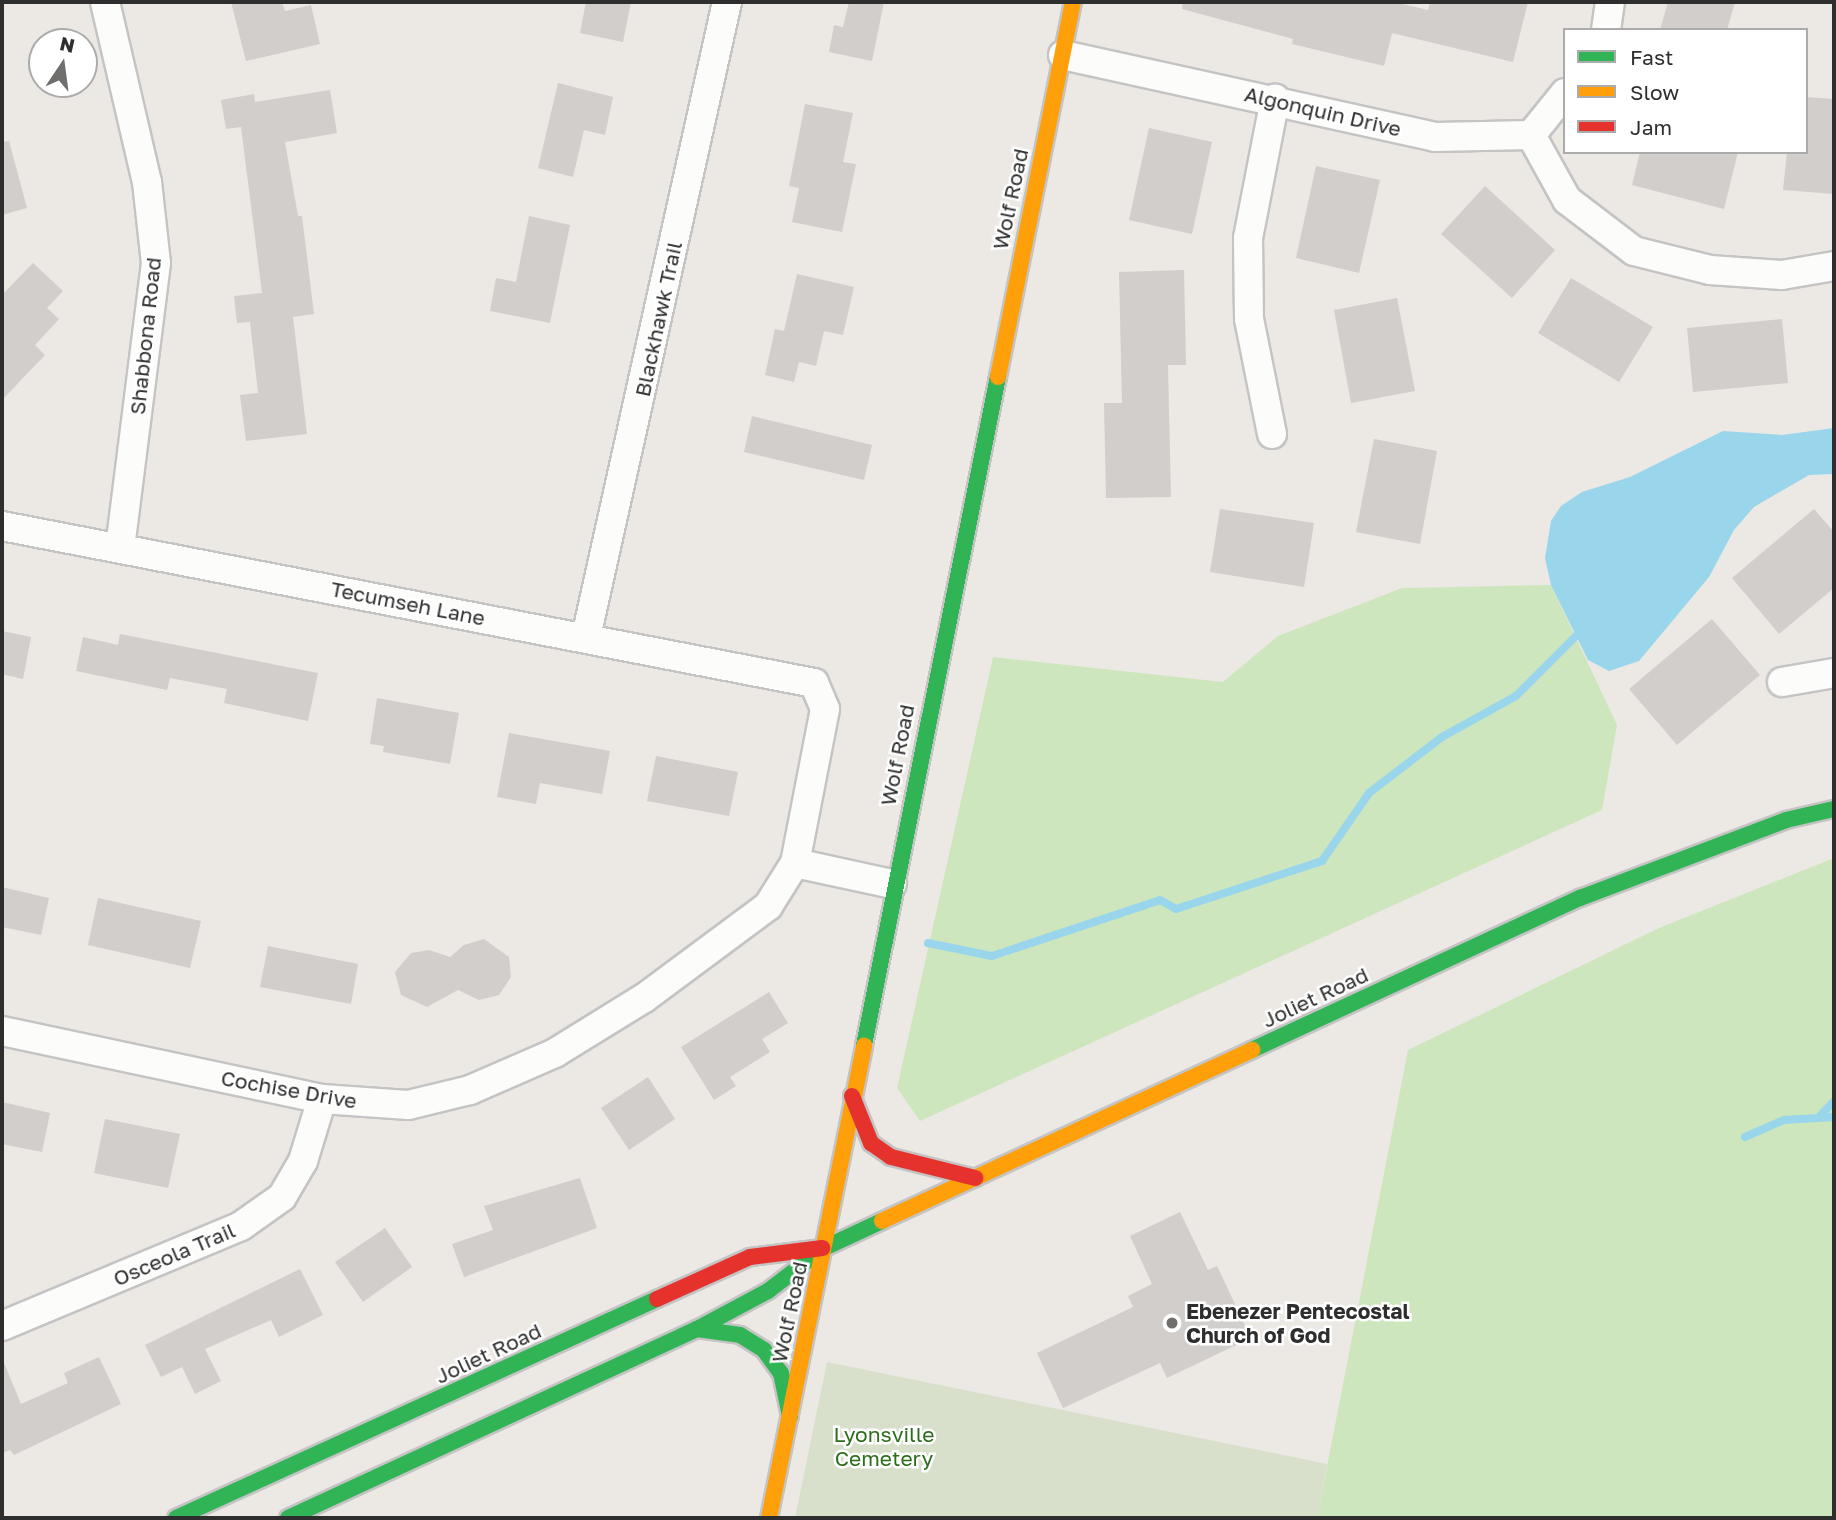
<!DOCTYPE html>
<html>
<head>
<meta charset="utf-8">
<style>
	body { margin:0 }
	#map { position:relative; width:1836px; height:1520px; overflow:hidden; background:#ece8e4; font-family:"Golos Text",sans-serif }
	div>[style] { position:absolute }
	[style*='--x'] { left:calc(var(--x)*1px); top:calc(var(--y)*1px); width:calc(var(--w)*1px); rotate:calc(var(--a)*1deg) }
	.green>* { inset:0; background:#cee6be }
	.cemetery>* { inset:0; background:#d8e0cc }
	.water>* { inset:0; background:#99d6ec }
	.stream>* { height:8px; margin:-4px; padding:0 4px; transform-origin:4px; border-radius:4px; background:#99d6ec }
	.building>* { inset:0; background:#d1cecb }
	.roads { filter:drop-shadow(2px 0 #c5c4c5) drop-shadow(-2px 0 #c5c4c5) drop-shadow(0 2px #c5c4c5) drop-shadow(0 -2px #c5c4c5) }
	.street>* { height:28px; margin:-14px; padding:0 14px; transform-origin:14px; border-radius:14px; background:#fcfcfb }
	.fast>* { height:16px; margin:-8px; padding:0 8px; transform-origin:8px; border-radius:8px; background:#30b455 }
	.slow>* { height:16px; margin:-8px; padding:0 8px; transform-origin:8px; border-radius:8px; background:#ff9f0a }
	.jam>* { height:16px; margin:-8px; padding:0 8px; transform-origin:8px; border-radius:8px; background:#e5322d }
	.dots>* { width:19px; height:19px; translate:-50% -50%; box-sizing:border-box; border:4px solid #fff; border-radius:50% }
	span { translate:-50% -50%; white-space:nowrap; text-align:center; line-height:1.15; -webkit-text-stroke:5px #fff; paint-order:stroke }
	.street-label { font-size:21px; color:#2e2e2e }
	.poi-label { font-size:21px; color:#2e2e2e; font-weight:700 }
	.left { translate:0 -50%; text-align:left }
	.park-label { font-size:21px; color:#2c6e1b }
	.frame { position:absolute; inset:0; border:4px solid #2e2e2e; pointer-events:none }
	.legend { position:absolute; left:1563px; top:28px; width:245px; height:126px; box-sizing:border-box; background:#fff; border:2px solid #ababab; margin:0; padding:9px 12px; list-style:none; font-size:21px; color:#2e2e2e }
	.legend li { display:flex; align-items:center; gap:14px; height:35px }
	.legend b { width:35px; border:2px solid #ababab }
	.north { position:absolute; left:28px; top:28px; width:70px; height:70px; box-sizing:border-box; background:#fff; border:2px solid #ababab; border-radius:50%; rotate:13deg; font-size:19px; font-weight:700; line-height:28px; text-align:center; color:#2e2e2e }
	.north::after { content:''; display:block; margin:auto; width:24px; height:32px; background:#706f6e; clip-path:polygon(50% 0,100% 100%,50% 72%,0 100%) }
</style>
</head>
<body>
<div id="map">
	<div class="green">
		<div style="clip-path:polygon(1551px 585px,1617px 725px,1602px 810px,920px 1121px,897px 1088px,993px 657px,1223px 682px,1278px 636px,1402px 588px)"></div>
		<div style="clip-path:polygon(1834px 858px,1834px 1518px,1317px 1518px,1408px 1050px,1659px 928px)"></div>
	</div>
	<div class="cemetery">
		<div style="clip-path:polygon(827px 1362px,1327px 1464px,1317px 1518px,795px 1518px)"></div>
	</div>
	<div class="water">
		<div style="clip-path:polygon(1834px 428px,1834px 474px,1809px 475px,1754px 507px,1734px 530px,1709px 577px,1639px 661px,1609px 671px,1588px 660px,1551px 585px,1545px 558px,1551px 521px,1561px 506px,1582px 492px,1630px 477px,1723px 431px,1782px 435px)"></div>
	</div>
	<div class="stream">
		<div style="--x:928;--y:943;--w:65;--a:11.5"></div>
		<div style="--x:992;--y:956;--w:177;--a:-18.4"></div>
		<div style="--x:1160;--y:900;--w:18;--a:29"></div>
		<div style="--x:1176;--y:909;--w:154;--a:-18.2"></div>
		<div style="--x:1322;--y:861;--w:83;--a:-55.3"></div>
		<div style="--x:1369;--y:793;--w:92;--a:-37.5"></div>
		<div style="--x:1442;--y:737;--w:85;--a:-29"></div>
		<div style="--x:1516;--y:696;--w:93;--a:-45"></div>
		<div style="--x:1820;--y:1116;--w:21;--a:-47"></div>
		<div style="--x:1745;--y:1137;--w:43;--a:-23.6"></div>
		<div style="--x:1784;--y:1120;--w:50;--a:-3.4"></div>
	</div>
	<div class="building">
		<div style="clip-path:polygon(231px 2px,282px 2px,285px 11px,311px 5px,320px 44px,246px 61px)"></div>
		<div style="clip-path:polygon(586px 2px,631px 2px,623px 42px,580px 33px)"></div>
		<div style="clip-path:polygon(849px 2px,884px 2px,872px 61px,829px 52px,834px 25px,843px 27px)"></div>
		<div style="clip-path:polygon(1183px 2px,1394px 2px,1428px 10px,1430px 2px,1528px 2px,1513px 62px,1392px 33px,1384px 66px,1292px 44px,1293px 39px,1182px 9px)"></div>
		<div style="clip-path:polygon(1668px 2px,1735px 2px,1727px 30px,1660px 30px)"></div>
		<div style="clip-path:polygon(558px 83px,613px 97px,605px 135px,584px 130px,573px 177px,538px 168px)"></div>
		<div style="clip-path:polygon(330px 90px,337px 133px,285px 142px,298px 216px,302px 216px,314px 314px,293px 317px,307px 434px,246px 441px,240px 395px,258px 393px,250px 322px,237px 323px,234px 296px,262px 293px,241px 127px,226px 129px,221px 100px,254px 94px,255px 102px)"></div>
		<div style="clip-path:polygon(1806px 97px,1834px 99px,1834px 194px,1783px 190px,1787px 152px,1806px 152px)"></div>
		<div style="clip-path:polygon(805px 104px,853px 113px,843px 162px,856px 164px,842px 232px,792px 222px,799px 188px,789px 186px)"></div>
		<div style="clip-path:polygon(1149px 128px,1212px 142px,1192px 234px,1129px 220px)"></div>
		<div style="clip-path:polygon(9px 141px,27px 208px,2px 215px,2px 142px)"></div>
		<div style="clip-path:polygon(1640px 152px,1738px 152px,1724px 209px,1632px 185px)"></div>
		<div style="clip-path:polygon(1316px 166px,1380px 180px,1359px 273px,1296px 258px)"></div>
		<div style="clip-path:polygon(1485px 186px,1555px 250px,1512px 298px,1441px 234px)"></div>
		<div style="clip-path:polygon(529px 216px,570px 225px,550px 323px,490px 311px,496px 278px,516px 282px)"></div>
		<div style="clip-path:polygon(33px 263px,63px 291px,47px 308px,59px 319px,35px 345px,45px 355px,2px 400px,2px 295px)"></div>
		<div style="clip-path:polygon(1184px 270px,1186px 365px,1168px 365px,1171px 497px,1106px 498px,1104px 403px,1122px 403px,1119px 272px)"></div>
		<div style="clip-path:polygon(797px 274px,854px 287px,843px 335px,824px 331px,816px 366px,799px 362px,794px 382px,765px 375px,775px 329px,784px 331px)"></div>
		<div style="clip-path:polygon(1571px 278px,1653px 327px,1619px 382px,1538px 333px)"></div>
		<div style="clip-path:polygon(1397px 298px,1415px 391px,1351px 403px,1334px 310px)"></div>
		<div style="clip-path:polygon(1782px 319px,1788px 383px,1693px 392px,1687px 328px)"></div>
		<div style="clip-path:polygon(752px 416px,872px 445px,864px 480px,744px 452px)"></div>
		<div style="clip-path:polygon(1374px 439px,1437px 451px,1420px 544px,1356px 532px)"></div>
		<div style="clip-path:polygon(1220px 509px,1314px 523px,1304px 587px,1210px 572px)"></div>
		<div style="clip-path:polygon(1814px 509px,1834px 532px,1834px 588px,1779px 634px,1732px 578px)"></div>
		<div style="clip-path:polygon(1712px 619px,1760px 675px,1677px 745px,1629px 689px)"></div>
		<div style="clip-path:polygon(2px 631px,31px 637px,23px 679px,2px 674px)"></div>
		<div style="clip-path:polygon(120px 634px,318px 673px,308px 721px,224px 703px,227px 689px,170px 678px,167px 690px,76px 671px,83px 637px,118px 645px)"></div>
		<div style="clip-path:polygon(377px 698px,459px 713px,450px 764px,383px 752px,384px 746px,370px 744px)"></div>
		<div style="clip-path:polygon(509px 733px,610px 751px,602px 794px,540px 783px,536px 804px,497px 797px)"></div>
		<div style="clip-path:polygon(656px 756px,738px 772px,729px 816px,647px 801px)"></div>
		<div style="clip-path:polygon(2px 887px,49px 898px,41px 935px,2px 927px)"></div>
		<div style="clip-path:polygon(98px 898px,201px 921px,190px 968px,88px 945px)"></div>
		<div style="clip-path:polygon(484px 939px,509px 957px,511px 977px,499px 995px,479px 1000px,458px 990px,427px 1007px,401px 995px,395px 972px,411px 953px,429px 950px,450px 957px,464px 945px)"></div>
		<div style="clip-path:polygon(268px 946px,358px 964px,351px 1004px,260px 987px)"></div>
		<div style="clip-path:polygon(769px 992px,788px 1023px,762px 1039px,770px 1052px,730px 1077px,736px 1086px,714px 1100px,681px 1047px)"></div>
		<div style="clip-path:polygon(648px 1077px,675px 1119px,629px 1150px,601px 1108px)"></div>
		<div style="clip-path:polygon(2px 1102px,50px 1113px,42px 1152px,2px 1144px)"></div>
		<div style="clip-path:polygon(105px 1119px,180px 1134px,168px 1188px,94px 1173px)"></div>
		<div style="clip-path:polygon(580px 1178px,597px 1228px,464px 1277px,452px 1244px,493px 1230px,484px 1206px)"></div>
		<div style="clip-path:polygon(1180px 1212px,1208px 1270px,1217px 1266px,1251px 1338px,1167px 1378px,1160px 1363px,1063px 1408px,1037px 1353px,1133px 1307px,1128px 1296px,1152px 1284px,1130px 1236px)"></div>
		<div style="clip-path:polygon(385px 1228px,412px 1267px,363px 1302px,335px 1262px)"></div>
		<div style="clip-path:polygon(300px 1269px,323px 1315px,279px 1337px,271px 1320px,205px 1349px,221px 1381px,195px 1394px,182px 1367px,161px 1377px,145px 1345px)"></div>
		<div style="clip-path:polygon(99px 1357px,121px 1404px,14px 1455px,10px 1450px,2px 1453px,2px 1358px,21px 1404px,68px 1383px,64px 1373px)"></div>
	</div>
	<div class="roads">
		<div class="street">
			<div style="--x:105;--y:2;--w:185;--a:76.9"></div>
			<div style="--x:147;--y:182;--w:81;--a:83.7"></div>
			<div style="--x:156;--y:263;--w:287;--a:97.2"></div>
			<div style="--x:1606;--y:30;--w:28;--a:-82"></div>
			<div style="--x:1063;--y:55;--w:381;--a:12.4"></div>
			<div style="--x:1435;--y:137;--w:96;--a:-1.2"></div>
			<div style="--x:1531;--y:135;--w:54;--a:-51"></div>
			<div style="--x:1531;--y:135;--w:74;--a:61"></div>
			<div style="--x:1567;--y:200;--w:84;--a:37.3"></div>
			<div style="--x:1634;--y:251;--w:78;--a:14"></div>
			<div style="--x:1710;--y:270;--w:72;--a:4"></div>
			<div style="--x:1782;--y:275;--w:53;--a:-9.8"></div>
			<div style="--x:1272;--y:434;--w:117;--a:-101.3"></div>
			<div style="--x:1249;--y:319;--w:81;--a:-90.7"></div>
			<div style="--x:1248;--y:238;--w:142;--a:-79"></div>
			<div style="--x:2;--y:526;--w:827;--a:10.94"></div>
			<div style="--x:814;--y:683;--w:28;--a:67"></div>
			<div style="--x:825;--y:709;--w:157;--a:101"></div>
			<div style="--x:795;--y:863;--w:51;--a:122.1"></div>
			<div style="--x:768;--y:906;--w:154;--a:143.4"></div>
			<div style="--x:644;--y:998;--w:105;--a:148.3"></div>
			<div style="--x:555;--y:1053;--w:93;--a:156.5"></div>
			<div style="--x:470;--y:1090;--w:64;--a:166.4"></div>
			<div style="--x:408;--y:1105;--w:86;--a:-176"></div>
			<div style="--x:322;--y:1099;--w:327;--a:-168"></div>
			<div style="--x:586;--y:637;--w:650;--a:-77.48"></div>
			<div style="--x:1782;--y:682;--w:53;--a:-9.8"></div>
			<div style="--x:795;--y:863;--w:99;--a:12.2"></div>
			<div style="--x:2;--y:1326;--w:259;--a:-22.7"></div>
			<div style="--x:241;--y:1226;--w:50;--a:-35.3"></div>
			<div style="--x:282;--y:1197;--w:42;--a:-59.7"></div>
			<div style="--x:303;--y:1161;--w:65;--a:-73"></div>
		</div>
		<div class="fast">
			<div style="--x:864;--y:1045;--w:681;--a:-78.66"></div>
			<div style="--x:1252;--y:1050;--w:362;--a:-24.9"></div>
			<div style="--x:1580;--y:898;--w:220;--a:-20.7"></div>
			<div style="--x:1786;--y:820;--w:49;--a:-12.9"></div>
			<div style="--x:697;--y:1329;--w:43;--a:7.9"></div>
			<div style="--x:740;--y:1335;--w:28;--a:32"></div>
			<div style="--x:764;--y:1350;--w:29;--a:54"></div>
			<div style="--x:781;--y:1373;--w:44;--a:78.2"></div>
			<div style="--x:176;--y:1518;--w:529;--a:-24.48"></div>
			<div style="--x:288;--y:1518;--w:451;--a:-24.8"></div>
			<div style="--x:697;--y:1329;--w:81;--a:-28.2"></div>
			<div style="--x:768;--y:1291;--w:71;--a:-37.5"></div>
			<div style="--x:824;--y:1248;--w:64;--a:-25"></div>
		</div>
		<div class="slow">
			<div style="--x:998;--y:377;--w:382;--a:-78.7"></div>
			<div style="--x:882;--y:1221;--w:408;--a:-24.8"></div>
			<div style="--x:769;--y:1518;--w:482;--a:-78.6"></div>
		</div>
		<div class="jam">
			<div style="--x:852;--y:1096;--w:51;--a:68"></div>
			<div style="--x:871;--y:1143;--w:24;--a:35"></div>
			<div style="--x:891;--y:1157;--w:87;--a:14"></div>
			<div style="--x:657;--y:1299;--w:102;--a:-24.3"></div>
			<div style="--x:750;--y:1257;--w:73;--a:-7.1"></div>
		</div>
	</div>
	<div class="dots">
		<div style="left:1172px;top:1323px;background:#706f6e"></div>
	</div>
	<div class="street-label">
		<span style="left:1323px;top:111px;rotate:13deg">Algonquin Drive</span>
		<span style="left:1010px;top:199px;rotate:-78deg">Wolf Road</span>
		<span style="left:658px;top:319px;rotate:-78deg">Blackhawk Trail</span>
		<span style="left:145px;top:336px;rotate:-84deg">Shabbona Road</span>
		<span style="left:408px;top:603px;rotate:11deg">Tecumseh Lane</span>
		<span style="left:897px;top:755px;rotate:-79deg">Wolf Road</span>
		<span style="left:1315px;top:997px;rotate:-25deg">Joliet Road</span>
		<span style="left:289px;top:1089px;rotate:10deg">Cochise Drive</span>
		<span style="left:174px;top:1254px;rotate:-23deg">Osceola Trail</span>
		<span style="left:789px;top:1312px;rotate:-78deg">Wolf Road</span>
		<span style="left:488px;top:1353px;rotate:-25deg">Joliet Road</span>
	</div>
	<div class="poi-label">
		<span class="left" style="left:1186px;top:1323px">Ebenezer Pentecostal<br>Church of God</span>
	</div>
	<div class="park-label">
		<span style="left:884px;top:1446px">Lyonsville<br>Cemetery</span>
	</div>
	<div class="frame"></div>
	<ul class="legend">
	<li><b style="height:9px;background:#30b455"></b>Fast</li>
	<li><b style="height:9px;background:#ff9f0a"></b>Slow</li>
	<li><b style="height:9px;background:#e5322d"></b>Jam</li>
	</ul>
	<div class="north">N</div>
</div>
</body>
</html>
